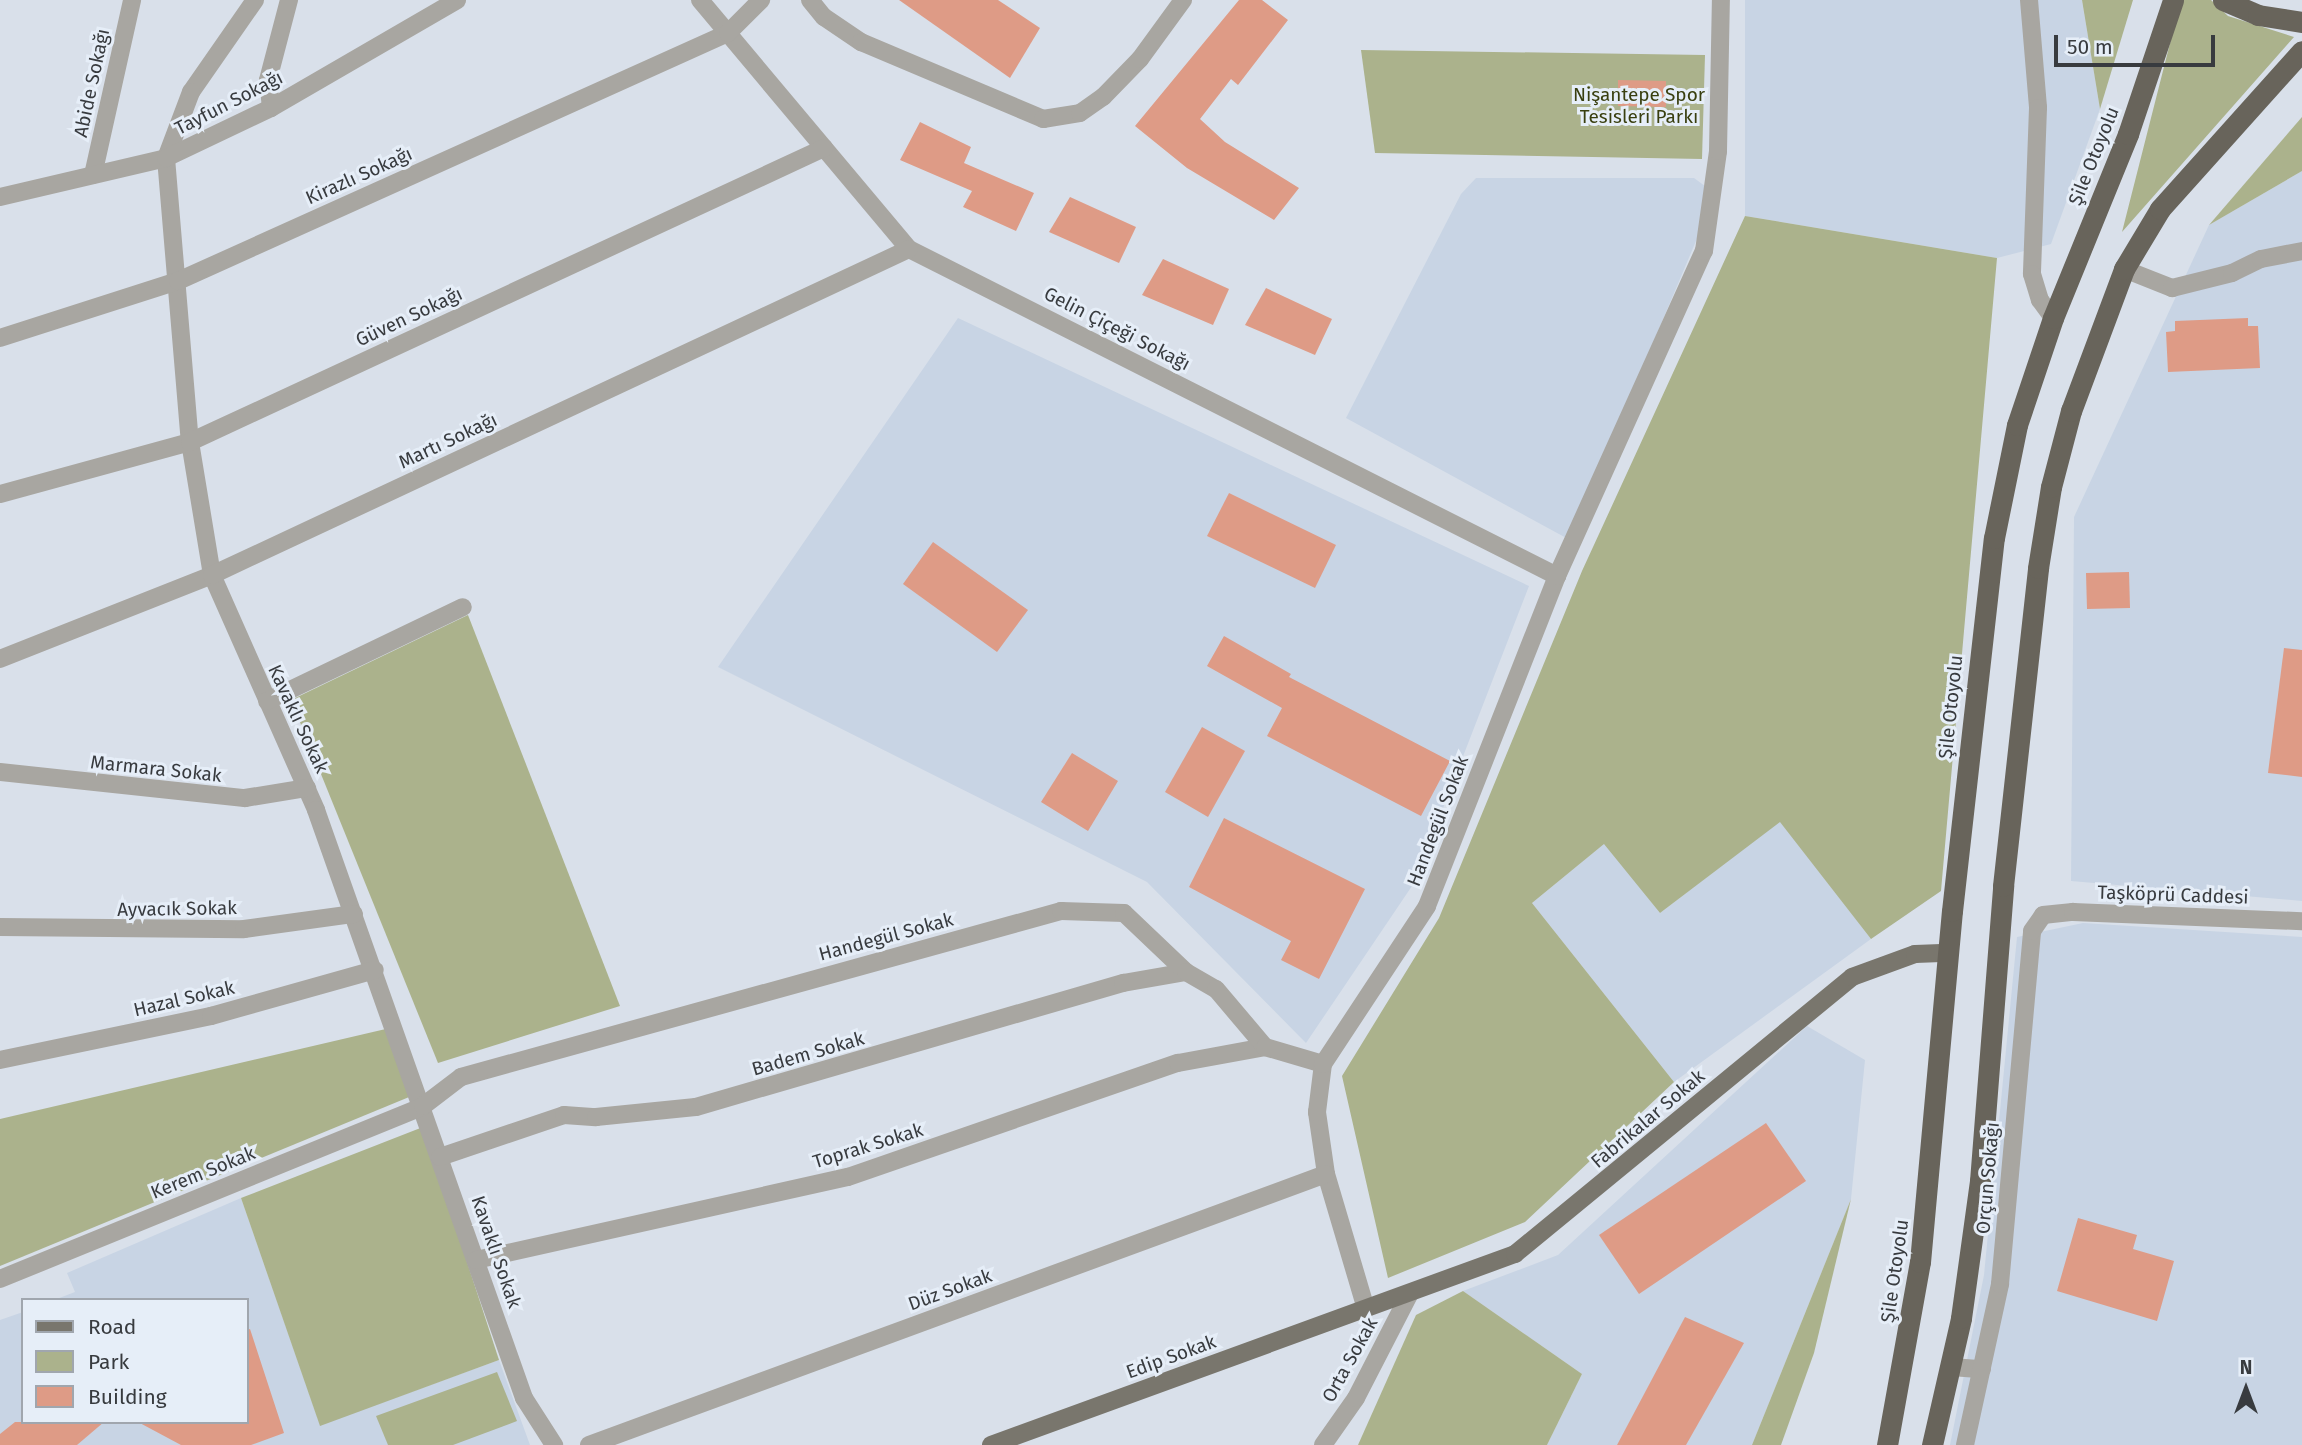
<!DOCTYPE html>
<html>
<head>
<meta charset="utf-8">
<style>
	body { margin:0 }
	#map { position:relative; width:2302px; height:1445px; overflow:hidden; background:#d9e0ea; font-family:"Fira Sans",sans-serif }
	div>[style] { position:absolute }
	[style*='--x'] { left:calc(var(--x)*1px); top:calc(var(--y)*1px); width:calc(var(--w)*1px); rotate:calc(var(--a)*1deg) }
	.built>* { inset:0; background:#c8d4e4 }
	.green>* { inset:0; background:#abb28c }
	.building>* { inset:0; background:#de9b86 }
	.minor>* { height:18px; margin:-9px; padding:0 9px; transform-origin:9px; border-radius:9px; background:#a8a6a1 }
	.major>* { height:18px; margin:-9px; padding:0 9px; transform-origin:9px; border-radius:9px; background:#79766d }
	.highway>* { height:21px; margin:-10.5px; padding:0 10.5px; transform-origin:10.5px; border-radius:10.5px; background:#68645b }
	span { translate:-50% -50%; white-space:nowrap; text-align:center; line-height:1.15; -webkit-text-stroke:6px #e6eef8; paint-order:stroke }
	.street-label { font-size:19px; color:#383b3f }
	.park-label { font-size:19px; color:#393f0f }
	.legend { position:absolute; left:21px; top:1298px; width:228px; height:126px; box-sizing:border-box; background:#e6eef8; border:2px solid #a0a6ae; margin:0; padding:9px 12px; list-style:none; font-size:21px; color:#383b3f }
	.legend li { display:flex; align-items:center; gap:14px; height:35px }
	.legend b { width:35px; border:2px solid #a0a6ae }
	.north { position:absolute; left:2211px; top:1354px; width:70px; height:70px; -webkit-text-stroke:5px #e6eef8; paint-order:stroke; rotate:0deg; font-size:19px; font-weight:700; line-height:28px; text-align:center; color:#383b3f }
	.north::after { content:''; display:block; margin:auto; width:24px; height:32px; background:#383b3f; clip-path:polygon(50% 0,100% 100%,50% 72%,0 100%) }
	.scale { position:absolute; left:2054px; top:35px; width:161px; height:32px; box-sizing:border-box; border:4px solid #383b3f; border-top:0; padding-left:9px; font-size:21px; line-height:24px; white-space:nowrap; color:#383b3f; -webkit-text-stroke:5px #e6eef8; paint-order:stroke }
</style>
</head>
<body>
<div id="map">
	<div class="built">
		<div style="clip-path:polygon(1745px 0,2082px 0,2100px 109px,2051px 244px,1997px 258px,1745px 216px)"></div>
		<div style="clip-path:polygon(2302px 171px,2302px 901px,2071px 881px,2074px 517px,2209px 225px)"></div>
		<div style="clip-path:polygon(1476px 178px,1694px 178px,1709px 189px,1704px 222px,1570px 540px,1346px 418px,1461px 194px)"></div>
		<div style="clip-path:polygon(958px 318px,1529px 586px,1414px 883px,1306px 1043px,1147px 882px,718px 667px)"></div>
		<div style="clip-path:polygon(1780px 821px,1871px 939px,1674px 1082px,1532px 903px,1605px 843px,1660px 913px)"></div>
		<div style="clip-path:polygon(2083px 923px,2302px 937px,2302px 1445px,1950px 1445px,1984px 1275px,2017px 937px)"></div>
		<div style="clip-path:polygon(1807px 1026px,1865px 1060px,1851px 1199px,1752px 1445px,1547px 1445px,1582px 1374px,1463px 1291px,1558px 1255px)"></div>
		<div style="clip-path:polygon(241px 1198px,320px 1425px,499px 1360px,530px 1445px,0 1445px,0 1320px,23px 1312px,23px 1422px,247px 1422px,247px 1300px,54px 1300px,75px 1292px,67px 1273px)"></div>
	</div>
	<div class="green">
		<div style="clip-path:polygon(2082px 0,2133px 0,2100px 109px)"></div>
		<div style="clip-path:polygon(2181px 0,2211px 0,2228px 16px,2294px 37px,2122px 232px)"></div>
		<div style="clip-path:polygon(1361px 50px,1705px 55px,1702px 159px,1375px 153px)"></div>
		<div style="clip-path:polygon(2302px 117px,2302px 171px,2209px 225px)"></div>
		<div style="clip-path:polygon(1745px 216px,1997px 258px,1941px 891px,1871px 939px,1780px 822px,1660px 913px,1604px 844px,1532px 903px,1674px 1082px,1525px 1222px,1388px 1278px,1342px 1076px,1439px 918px,1582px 571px)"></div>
		<div style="clip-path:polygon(468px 615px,620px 1006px,438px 1063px,291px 700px)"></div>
		<div style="clip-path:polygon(390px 1028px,414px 1095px,0 1266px,0 1119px)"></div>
		<div style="clip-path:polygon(423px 1127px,499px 1360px,320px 1426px,241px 1198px)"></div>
		<div style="clip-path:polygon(1851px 1199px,1814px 1353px,1781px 1445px,1752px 1445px)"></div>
		<div style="clip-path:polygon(1463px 1291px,1582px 1374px,1547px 1445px,1358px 1445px,1416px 1315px)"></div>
		<div style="clip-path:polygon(497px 1372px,517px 1421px,453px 1445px,388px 1445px,376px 1416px)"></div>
	</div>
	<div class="building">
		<div style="clip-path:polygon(899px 0,998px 0,1040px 28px,1010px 78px)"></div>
		<div style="clip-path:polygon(1239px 0,1262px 0,1288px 20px,1238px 85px,1231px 79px,1200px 119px,1225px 142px,1299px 188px,1274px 220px,1187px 168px,1135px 126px)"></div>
		<div style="clip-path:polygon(1618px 80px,1666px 81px,1666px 107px,1618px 106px)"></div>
		<div style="clip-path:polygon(920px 122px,971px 147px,964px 163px,1034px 193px,1016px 231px,963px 207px,972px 191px,900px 160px)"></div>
		<div style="clip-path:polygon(1070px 197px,1136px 227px,1119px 263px,1049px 232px)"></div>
		<div style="clip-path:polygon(1163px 259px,1229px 289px,1213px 325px,1142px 295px)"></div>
		<div style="clip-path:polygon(1266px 288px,1332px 319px,1315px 355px,1245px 325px)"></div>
		<div style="clip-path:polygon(2248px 318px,2248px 326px,2258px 326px,2260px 368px,2168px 372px,2166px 332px,2175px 331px,2175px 321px)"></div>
		<div style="clip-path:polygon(1229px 493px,1336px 545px,1315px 588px,1207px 536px)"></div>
		<div style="clip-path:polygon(933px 542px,1028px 610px,997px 652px,903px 584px)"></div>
		<div style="clip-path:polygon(2129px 572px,2130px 608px,2087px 609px,2086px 573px)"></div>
		<div style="clip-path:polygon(1224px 636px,1291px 674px,1289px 677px,1450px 761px,1421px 816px,1267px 736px,1282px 708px,1207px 666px)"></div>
		<div style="clip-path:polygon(2284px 648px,2302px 650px,2302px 777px,2268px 773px)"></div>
		<div style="clip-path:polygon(1202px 727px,1245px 751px,1208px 817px,1165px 792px)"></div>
		<div style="clip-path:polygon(1072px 753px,1118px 781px,1088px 831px,1041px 802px)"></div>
		<div style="clip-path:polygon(1224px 818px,1365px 889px,1319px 979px,1281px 960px,1291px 941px,1189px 887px)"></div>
		<div style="clip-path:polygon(1766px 1123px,1806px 1181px,1639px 1294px,1599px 1235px)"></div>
		<div style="clip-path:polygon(2078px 1218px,2137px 1235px,2133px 1249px,2174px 1261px,2157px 1321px,2057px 1291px)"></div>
		<div style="clip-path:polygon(1685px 1317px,1744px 1343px,1686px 1445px,1617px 1445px)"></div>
		<div style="clip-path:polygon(250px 1329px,284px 1433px,251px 1445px,181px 1445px,138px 1422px,247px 1422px,247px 1330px)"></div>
		<div style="clip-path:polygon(15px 1422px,104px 1422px,77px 1445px,0 1445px,0 1434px)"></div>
	</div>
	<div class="minor">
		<div style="--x:255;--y:0;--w:112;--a:124.8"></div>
		<div style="--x:191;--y:92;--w:71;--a:110.7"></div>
		<div style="--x:166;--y:158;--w:285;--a:85.2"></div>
		<div style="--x:190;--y:442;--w:135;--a:80.6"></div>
		<div style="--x:212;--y:575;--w:257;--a:66.1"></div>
		<div style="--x:316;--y:810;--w:624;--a:70.52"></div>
		<div style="--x:524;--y:1398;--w:56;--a:57.4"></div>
		<div style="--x:700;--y:0;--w:325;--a:50"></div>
		<div style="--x:909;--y:249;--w:726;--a:26.78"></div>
		<div style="--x:810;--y:0;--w:22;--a:51"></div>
		<div style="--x:824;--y:17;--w:45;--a:34"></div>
		<div style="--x:861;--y:42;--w:198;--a:22.9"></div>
		<div style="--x:1043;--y:119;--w:37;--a:-9"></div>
		<div style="--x:1080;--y:113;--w:28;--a:-35"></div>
		<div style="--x:1103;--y:97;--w:53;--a:-45.8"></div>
		<div style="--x:1140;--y:59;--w:73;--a:-53.9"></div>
		<div style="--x:2029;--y:0;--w:108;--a:85.2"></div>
		<div style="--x:2038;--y:108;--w:166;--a:92.1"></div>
		<div style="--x:2032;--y:274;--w:27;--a:73"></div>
		<div style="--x:2040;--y:300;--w:22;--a:54"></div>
		<div style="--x:271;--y:108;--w:28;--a:-96"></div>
		<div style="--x:268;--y:80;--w:83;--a:-75.3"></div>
		<div style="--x:93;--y:175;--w:179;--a:-77.4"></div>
		<div style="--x:0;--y:197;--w:171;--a:-13.2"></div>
		<div style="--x:166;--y:158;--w:116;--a:-25.5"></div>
		<div style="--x:271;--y:108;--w:215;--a:-30.1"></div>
		<div style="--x:2124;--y:269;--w:52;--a:21.6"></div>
		<div style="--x:2172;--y:288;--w:62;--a:-14"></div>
		<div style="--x:2232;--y:273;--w:32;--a:-26"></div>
		<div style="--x:2261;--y:259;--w:42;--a:-11"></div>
		<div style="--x:0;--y:338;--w:187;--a:-17.8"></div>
		<div style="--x:178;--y:281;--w:603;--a:-24.27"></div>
		<div style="--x:728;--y:33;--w:47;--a:-45"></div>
		<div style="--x:0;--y:494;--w:197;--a:-15.3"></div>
		<div style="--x:190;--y:442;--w:699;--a:-24.88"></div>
		<div style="--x:0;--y:659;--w:228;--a:-21.6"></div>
		<div style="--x:212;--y:575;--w:769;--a:-25.07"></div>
		<div style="--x:267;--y:701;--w:217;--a:-25.6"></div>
		<div style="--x:0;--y:772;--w:246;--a:6.1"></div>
		<div style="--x:245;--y:798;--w:63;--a:-9.2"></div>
		<div style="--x:0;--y:927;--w:244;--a:0.5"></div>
		<div style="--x:244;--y:929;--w:111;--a:-7.8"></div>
		<div style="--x:0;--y:1060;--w:216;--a:-11.8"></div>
		<div style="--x:211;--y:1016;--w:170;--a:-15.7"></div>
		<div style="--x:440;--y:1157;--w:131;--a:-18.7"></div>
		<div style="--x:564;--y:1115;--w:32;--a:4"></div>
		<div style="--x:596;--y:1117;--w:100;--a:-5.7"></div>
		<div style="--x:696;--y:1107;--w:445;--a:-16.2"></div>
		<div style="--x:1123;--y:983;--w:64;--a:-9.9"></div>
		<div style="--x:476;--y:1260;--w:381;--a:-12.6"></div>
		<div style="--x:848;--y:1177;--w:349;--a:-19.1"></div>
		<div style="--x:1178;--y:1063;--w:88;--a:-10.4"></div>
		<div style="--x:0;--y:1279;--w:457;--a:-22.2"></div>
		<div style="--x:423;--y:1106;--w:48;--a:-37.3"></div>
		<div style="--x:461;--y:1077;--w:623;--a:-15.46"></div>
		<div style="--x:1061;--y:911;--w:63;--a:1.8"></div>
		<div style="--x:1124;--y:913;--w:86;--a:43.6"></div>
		<div style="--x:1186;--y:972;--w:34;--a:30"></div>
		<div style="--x:1216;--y:989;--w:76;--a:49.8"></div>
		<div style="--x:1265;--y:1047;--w:60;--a:16.3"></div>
		<div style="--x:1366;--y:1309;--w:141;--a:-106.5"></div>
		<div style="--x:1326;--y:1174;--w:63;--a:-98.3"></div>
		<div style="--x:1317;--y:1112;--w:48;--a:-82.9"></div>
		<div style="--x:1323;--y:1064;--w:189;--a:-56.6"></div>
		<div style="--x:1427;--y:906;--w:355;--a:-68.5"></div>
		<div style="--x:1557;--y:576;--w:357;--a:-65.7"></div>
		<div style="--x:1704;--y:251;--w:101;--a:-82"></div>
		<div style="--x:1718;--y:151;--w:151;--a:-88.9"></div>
		<div style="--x:1951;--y:1367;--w:31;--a:4"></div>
		<div style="--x:589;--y:1445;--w:785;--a:-20.19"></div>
		<div style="--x:1323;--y:1445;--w:57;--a:-54.9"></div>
		<div style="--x:1356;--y:1398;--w:118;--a:-62.8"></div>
		<div style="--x:1965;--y:1445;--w:165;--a:-77.7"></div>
		<div style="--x:2000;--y:1284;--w:354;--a:-84.8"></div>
		<div style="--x:2032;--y:931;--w:19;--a:-55"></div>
		<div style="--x:2043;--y:915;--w:30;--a:-6"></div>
		<div style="--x:2073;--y:912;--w:229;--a:2.3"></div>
	</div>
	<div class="major">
		<div style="--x:991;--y:1445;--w:558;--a:-20.03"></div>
		<div style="--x:1515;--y:1254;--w:436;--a:-39.4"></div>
		<div style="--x:1852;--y:977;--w:67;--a:-20.1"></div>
		<div style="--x:1915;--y:954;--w:33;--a:-2"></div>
	</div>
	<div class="highway">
		<div style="--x:2223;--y:0;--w:38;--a:23"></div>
		<div style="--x:2258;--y:15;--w:45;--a:9"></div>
		<div style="--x:1887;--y:1445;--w:186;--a:-79.8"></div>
		<div style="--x:1920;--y:1262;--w:352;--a:-84.8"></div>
		<div style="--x:1952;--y:911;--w:375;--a:-83.6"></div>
		<div style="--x:1994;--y:538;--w:115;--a:-78.5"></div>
		<div style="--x:2017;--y:425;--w:113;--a:-71.4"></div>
		<div style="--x:2053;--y:318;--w:199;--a:-67.8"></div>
		<div style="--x:2128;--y:134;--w:141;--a:-71.4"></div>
		<div style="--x:1932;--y:1445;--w:130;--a:-77.1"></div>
		<div style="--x:1961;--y:1318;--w:138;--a:-82.1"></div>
		<div style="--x:1980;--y:1181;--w:296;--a:-85.5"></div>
		<div style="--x:2003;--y:886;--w:320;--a:-83.7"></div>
		<div style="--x:2038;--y:568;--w:82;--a:-80.9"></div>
		<div style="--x:2051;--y:487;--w:79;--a:-75.3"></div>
		<div style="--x:2071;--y:411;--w:152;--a:-69.5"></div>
		<div style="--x:2124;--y:269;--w:70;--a:-59"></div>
		<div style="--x:2160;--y:209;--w:212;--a:-48.1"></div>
	</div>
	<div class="street-label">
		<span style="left:92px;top:83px;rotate:-78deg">Abide Sokağı</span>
		<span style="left:229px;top:103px;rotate:-27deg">Tayfun Sokağı</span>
		<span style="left:2094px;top:156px;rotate:-68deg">Şile Otoyolu</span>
		<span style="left:359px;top:176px;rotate:-24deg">Kirazlı Sokağı</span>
		<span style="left:409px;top:317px;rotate:-25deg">Güven Sokağı</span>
		<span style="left:1117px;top:329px;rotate:27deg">Gelin Çiçeği Sokağı</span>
		<span style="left:448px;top:441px;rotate:-25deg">Martı Sokağı</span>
		<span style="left:1951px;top:707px;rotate:-84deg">Şile Otoyolu</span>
		<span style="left:298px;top:719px;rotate:65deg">Kavaklı Sokak</span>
		<span style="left:156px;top:769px;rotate:6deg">Marmara Sokak</span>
		<span style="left:1438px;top:821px;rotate:-69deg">Handegül Sokak</span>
		<span style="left:2173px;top:895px;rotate:2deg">Taşköprü Caddesi</span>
		<span style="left:177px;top:909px;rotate:-1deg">Ayvacık Sokak</span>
		<span style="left:886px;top:937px;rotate:-15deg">Handegül Sokak</span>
		<span style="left:184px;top:999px;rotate:-13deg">Hazal Sokak</span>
		<span style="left:808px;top:1054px;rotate:-16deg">Badem Sokak</span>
		<span style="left:1648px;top:1119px;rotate:-40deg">Fabrikalar Sokak</span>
		<span style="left:868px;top:1146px;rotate:-17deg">Toprak Sokak</span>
		<span style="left:203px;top:1173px;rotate:-22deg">Kerem Sokak</span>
		<span style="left:1988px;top:1178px;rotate:-85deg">Orçun Sokağı</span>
		<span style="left:496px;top:1252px;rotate:71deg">Kavaklı Sokak</span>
		<span style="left:1895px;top:1271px;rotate:-82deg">Şile Otoyolu</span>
		<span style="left:950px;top:1290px;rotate:-20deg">Düz Sokak</span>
		<span style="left:1171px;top:1357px;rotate:-20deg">Edip Sokak</span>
		<span style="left:1350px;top:1360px;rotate:-61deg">Orta Sokak</span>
	</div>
	<div class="park-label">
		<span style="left:1639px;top:106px">Nişantepe Spor<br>Tesisleri Parkı</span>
	</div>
	<ul class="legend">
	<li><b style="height:9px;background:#79766d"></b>Road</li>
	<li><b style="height:19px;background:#abb28c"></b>Park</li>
	<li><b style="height:19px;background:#de9b86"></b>Building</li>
	</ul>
	<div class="north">N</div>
	<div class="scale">50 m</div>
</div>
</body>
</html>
